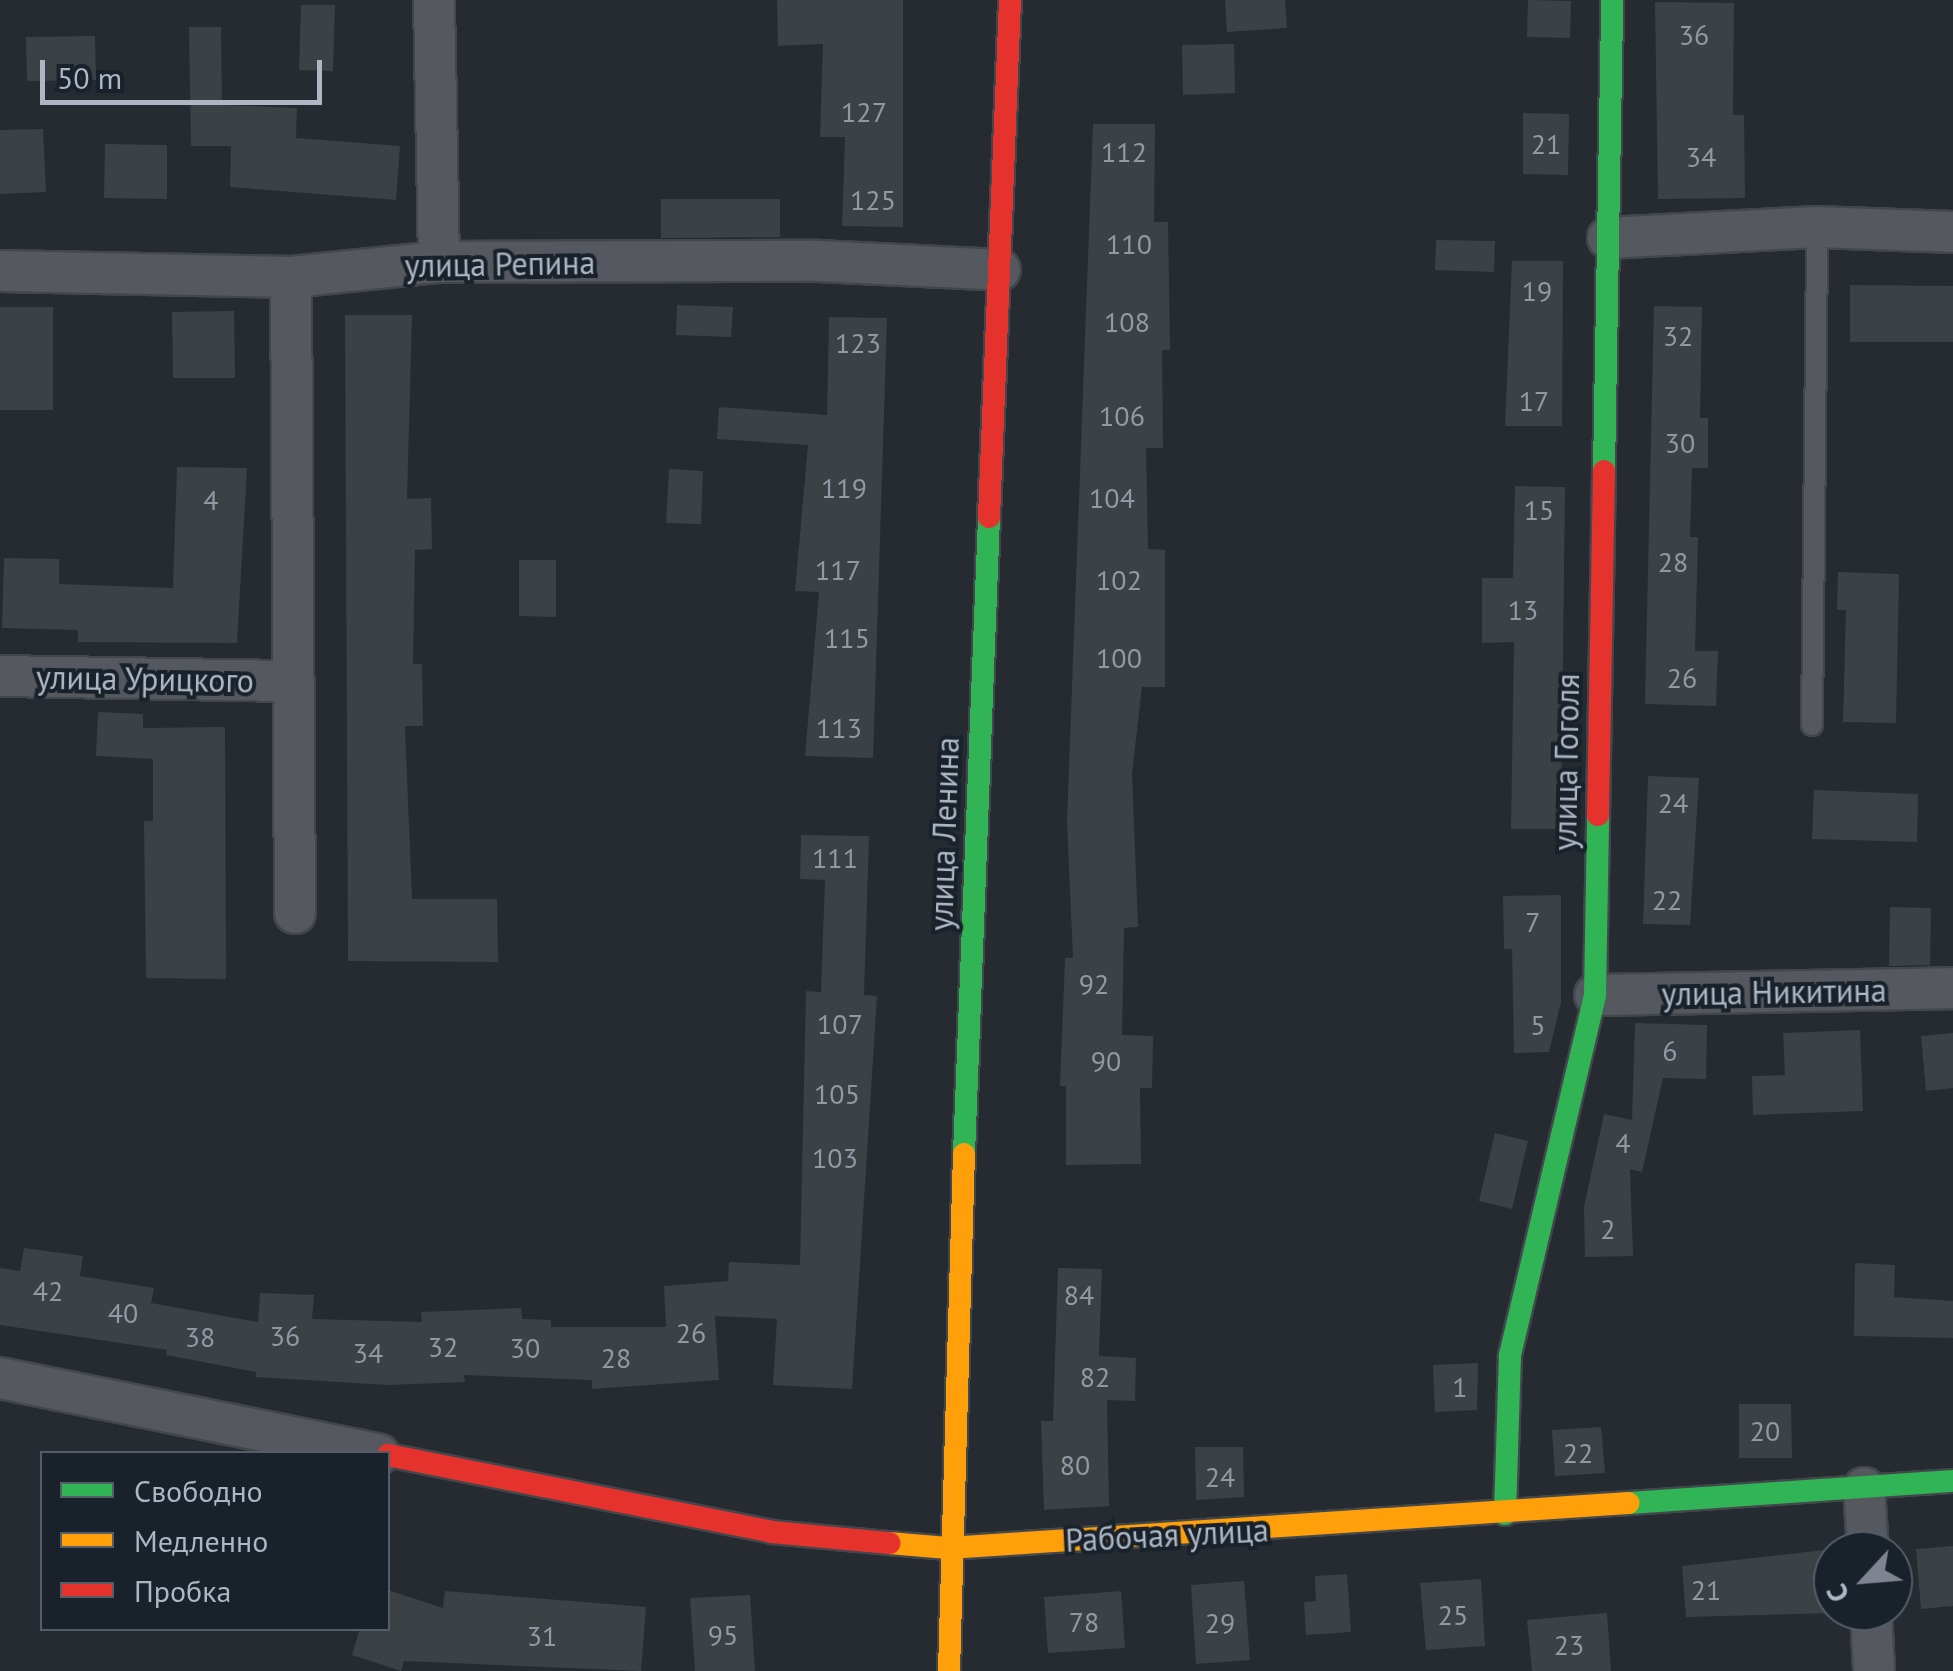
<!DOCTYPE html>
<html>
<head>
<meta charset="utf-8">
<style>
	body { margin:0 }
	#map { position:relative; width:1953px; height:1671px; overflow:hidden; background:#252b31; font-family:"PT Sans",sans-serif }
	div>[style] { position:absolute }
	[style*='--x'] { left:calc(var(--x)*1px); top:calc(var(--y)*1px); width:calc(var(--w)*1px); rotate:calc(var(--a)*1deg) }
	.building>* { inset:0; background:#3c4146 }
	.roads { filter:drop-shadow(2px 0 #42474c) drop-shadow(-2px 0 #42474c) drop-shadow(0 2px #42474c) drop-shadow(0 -2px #42474c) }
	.lane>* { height:20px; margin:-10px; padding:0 10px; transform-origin:10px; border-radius:10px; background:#55585f }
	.street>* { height:40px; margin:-20px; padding:0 20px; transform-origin:20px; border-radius:20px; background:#55585f }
	.fast>* { height:22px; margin:-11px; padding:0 11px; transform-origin:11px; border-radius:11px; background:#30b455 }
	.slow>* { height:22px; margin:-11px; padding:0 11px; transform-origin:11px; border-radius:11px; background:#ff9f0a }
	.jam>* { height:22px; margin:-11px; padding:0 11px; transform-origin:11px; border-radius:11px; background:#e5322d }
	span { translate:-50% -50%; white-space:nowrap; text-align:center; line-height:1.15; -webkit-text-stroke:8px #19212b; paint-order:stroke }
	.number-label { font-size:28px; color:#9299a4 }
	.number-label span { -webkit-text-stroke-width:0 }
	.street-label { font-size:32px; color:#aeb6c3 }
	.legend { position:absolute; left:40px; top:1451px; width:350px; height:180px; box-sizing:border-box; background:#19212b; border:2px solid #555d68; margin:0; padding:12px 18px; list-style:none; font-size:30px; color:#aeb6c3 }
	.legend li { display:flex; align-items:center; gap:20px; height:50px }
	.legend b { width:50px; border:2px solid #555d68 }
	.north { position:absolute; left:1813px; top:1531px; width:100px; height:100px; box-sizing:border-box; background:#19212b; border:2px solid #555d68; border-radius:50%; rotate:244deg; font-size:28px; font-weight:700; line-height:40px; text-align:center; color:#aeb6c3 }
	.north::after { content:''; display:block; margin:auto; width:35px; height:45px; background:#7e8590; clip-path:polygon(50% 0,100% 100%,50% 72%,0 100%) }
	.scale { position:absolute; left:40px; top:60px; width:282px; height:45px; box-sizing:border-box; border:5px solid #aeb6c3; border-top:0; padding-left:12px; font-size:30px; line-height:35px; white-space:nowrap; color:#aeb6c3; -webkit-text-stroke:8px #19212b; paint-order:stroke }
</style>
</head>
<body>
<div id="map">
	<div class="building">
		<div style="clip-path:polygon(777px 0,903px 0,903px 227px,842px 226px,845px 137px,820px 137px,823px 44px,778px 46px)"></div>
		<div style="clip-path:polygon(1225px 0,1285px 0,1287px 28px,1227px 32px)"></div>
		<div style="clip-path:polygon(1528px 0,1571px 1px,1570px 38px,1527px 37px)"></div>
		<div style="clip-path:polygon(1655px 2px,1734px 3px,1733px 115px,1744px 115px,1745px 198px,1658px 199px)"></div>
		<div style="clip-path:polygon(301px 5px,335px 5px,333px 71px,299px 70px)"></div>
		<div style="clip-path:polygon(189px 27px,221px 27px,222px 105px,297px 108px,296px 138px,400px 146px,396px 200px,230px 187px,231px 146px,191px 146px)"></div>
		<div style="clip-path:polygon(95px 36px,96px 80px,27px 81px,26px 37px)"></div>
		<div style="clip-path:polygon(1234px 44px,1235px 93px,1183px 95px,1182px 45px)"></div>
		<div style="clip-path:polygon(1523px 113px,1569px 114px,1568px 175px,1523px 174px)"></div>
		<div style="clip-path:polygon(1093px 124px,1155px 124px,1154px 222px,1168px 222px,1170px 350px,1162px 350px,1163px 448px,1146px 448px,1148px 549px,1165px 550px,1165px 687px,1142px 687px,1132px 774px,1138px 927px,1124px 928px,1122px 1035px,1153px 1036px,1152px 1088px,1140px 1088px,1141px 1164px,1066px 1165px,1066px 1086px,1060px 1086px,1065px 958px,1073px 958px,1067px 821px)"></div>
		<div style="clip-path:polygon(43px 129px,46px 192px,0 194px,0 130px)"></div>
		<div style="clip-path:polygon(105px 144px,167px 145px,167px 199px,104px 198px)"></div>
		<div style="clip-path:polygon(661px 199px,780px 199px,780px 237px,661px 238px)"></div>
		<div style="clip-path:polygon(1436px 240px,1495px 241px,1494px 272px,1435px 270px)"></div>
		<div style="clip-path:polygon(1512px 261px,1563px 261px,1562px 426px,1505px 426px)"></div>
		<div style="clip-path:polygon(1850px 285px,1953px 286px,1953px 342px,1850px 342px)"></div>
		<div style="clip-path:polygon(677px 305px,733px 307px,731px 337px,676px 335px)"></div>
		<div style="clip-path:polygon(1654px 306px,1702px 307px,1700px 418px,1708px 418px,1708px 468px,1692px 468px,1690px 537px,1698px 537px,1695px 651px,1718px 651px,1716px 706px,1645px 704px)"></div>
		<div style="clip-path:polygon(0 307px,53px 307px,53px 410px,0 410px)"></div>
		<div style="clip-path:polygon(234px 311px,235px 378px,173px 378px,172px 312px)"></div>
		<div style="clip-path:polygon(345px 315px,412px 315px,407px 499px,431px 498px,432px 549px,415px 550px,413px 664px,422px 664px,423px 726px,405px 726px,412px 899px,497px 899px,498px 962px,348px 961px)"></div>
		<div style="clip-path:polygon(829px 317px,887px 318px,873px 758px,805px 756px,819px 592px,795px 591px,808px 445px,717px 439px,719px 407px,827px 415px)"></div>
		<div style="clip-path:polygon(177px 467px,247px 468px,237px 643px,78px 642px,78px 630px,2px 628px,4px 558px,59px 559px,59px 584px,173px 588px)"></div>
		<div style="clip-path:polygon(669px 469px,703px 471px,701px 524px,666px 523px)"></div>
		<div style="clip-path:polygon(1515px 486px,1565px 487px,1561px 829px,1511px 829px,1514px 642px,1482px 643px,1482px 578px,1513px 578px)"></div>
		<div style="clip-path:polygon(519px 560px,556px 560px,556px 617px,519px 616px)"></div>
		<div style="clip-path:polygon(1838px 572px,1899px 574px,1896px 723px,1843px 722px,1846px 610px,1837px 610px)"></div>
		<div style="clip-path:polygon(98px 712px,143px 714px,143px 728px,225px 727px,226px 979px,146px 978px,144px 821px,153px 821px,153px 759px,96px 756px)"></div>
		<div style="clip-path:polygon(1648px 776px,1699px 778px,1690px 925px,1643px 924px)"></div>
		<div style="clip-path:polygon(1814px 790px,1918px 794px,1917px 842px,1812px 839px)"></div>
		<div style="clip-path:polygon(801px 835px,869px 836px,864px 995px,877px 996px,852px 1389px,773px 1385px,777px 1319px,715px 1316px,719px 1380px,592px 1389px,592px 1380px,464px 1375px,465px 1382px,388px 1385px,256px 1377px,256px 1372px,166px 1355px,167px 1350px,0 1325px,0 1268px,20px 1271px,24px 1248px,83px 1256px,80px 1276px,154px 1288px,151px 1303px,258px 1322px,260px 1293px,314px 1295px,312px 1319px,422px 1322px,421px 1312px,521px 1308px,522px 1319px,551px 1320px,551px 1327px,666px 1327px,664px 1286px,728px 1281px,729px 1262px,800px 1265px,806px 991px,821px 992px,825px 880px,800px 879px)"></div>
		<div style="clip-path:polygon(1561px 895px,1561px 1002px,1549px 1052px,1514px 1053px,1512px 949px,1504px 949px,1503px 896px)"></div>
		<div style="clip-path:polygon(1890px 907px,1931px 908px,1930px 965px,1889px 966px)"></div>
		<div style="clip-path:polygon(1635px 1023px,1707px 1025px,1706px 1079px,1663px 1078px,1642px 1172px,1630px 1169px,1633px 1256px,1585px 1257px,1584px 1207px,1604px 1114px,1632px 1120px)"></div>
		<div style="clip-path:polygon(1860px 1030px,1863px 1111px,1753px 1115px,1752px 1076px,1785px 1075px,1783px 1033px)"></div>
		<div style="clip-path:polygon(1953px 1033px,1953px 1088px,1926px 1091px,1921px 1036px)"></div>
		<div style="clip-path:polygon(1495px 1133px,1528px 1141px,1512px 1209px,1479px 1201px)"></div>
		<div style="clip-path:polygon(1855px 1263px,1895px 1265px,1894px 1297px,1953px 1301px,1953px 1338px,1854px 1336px)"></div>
		<div style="clip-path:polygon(1058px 1268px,1102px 1269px,1099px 1356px,1136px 1358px,1135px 1401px,1107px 1400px,1109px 1506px,1044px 1510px,1041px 1421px,1053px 1421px)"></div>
		<div style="clip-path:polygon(1478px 1363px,1477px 1410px,1435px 1412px,1433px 1365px)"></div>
		<div style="clip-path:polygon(1739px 1404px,1791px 1404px,1792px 1458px,1739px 1458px)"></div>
		<div style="clip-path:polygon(1601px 1427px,1605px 1473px,1555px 1476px,1552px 1430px)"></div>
		<div style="clip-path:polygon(1195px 1447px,1243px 1447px,1244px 1497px,1196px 1500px)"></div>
		<div style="clip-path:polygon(1953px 1546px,1953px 1606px,1921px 1609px,1916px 1549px)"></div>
		<div style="clip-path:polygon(1833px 1549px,1833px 1613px,1686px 1617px,1682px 1566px)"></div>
		<div style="clip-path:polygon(1347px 1574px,1351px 1632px,1306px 1635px,1304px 1602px,1316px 1601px,1315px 1576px)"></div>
		<div style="clip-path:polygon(1481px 1579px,1485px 1646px,1426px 1650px,1420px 1583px)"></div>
		<div style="clip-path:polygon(1244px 1581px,1250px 1660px,1196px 1664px,1191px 1585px)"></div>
		<div style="clip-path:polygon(388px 1590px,443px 1608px,445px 1591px,646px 1607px,641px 1671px,404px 1661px,401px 1671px,352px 1655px,360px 1628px,388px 1628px)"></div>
		<div style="clip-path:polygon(1121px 1591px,1125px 1648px,1048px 1653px,1044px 1597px)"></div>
		<div style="clip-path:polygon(750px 1595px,755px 1671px,695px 1671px,690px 1598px)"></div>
		<div style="clip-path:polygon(1607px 1613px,1611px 1671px,1532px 1671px,1527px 1620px)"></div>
	</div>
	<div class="roads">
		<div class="lane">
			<div style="--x:1812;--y:725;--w:498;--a:-89.4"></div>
		</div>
		<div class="street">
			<div style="--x:434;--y:0;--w:262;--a:88.9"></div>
			<div style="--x:1608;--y:238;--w:209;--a:-3"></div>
			<div style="--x:1817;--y:227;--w:136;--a:2.1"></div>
			<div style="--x:0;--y:271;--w:291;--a:1.2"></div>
			<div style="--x:291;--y:277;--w:149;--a:-5.8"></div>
			<div style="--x:439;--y:262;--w:379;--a:-0.2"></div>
			<div style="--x:818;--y:261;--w:182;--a:2.8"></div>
			<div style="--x:291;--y:277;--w:636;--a:89.64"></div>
			<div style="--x:0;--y:676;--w:291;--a:1"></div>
			<div style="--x:1595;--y:995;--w:358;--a:-1.1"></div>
			<div style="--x:0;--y:1378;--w:386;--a:11.4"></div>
			<div style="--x:1864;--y:1488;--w:63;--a:86.4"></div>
			<div style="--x:1871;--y:1611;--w:60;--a:87.1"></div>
		</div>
		<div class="fast">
			<div style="--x:1604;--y:471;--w:471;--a:-89"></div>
			<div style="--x:964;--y:1154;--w:637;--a:-87.75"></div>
			<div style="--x:1629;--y:1503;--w:325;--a:-3.9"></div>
			<div style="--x:1505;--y:1514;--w:159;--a:-88.2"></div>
			<div style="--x:1510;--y:1355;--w:370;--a:-76.7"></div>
			<div style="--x:1595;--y:995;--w:180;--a:-89"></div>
		</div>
		<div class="slow">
			<div style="--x:889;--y:1543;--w:59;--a:4.8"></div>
			<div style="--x:948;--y:1548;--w:682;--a:-3.78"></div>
			<div style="--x:949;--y:1671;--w:517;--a:-88.34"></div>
		</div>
		<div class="jam">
			<div style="--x:989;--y:517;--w:517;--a:-87.67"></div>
			<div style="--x:1598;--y:815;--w:344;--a:-89"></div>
			<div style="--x:388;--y:1455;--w:392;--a:11.3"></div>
			<div style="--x:772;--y:1532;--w:118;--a:5.4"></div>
		</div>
	</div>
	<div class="number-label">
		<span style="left:1694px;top:35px">36</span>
		<span style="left:864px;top:112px">127</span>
		<span style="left:1546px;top:144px">21</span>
		<span style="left:1124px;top:152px">112</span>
		<span style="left:1701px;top:157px">34</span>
		<span style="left:873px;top:200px">125</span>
		<span style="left:1129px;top:244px">110</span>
		<span style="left:1537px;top:291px">19</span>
		<span style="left:1127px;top:322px">108</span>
		<span style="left:1678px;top:336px">32</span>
		<span style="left:858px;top:343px">123</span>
		<span style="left:1534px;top:401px">17</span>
		<span style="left:1122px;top:416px">106</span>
		<span style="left:1680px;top:443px">30</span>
		<span style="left:844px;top:488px">119</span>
		<span style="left:1112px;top:498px">104</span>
		<span style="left:211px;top:500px">4</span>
		<span style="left:1539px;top:510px">15</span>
		<span style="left:1673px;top:562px">28</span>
		<span style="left:838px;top:570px">117</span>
		<span style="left:1119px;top:580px">102</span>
		<span style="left:1523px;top:610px">13</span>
		<span style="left:847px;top:638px">115</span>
		<span style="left:1119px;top:658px">100</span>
		<span style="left:1682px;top:678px">26</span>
		<span style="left:839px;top:728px">113</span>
		<span style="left:1673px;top:803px">24</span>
		<span style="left:835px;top:858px">111</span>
		<span style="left:1667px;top:900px">22</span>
		<span style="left:1533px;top:922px">7</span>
		<span style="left:1094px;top:984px">92</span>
		<span style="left:840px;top:1024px">107</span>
		<span style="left:1538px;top:1025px">5</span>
		<span style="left:1670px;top:1051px">6</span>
		<span style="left:1106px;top:1061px">90</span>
		<span style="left:837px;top:1094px">105</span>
		<span style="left:1623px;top:1143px">4</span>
		<span style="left:835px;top:1158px">103</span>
		<span style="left:1608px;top:1229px">2</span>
		<span style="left:48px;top:1291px">42</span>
		<span style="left:1079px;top:1295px">84</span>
		<span style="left:123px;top:1313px">40</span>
		<span style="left:691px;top:1333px">26</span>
		<span style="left:285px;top:1336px">36</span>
		<span style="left:200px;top:1337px">38</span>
		<span style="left:443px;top:1347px">32</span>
		<span style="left:525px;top:1348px">30</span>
		<span style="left:368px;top:1353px">34</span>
		<span style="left:616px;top:1358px">28</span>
		<span style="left:1095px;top:1377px">82</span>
		<span style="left:1460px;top:1387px">1</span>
		<span style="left:1765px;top:1431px">20</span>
		<span style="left:1578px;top:1453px">22</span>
		<span style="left:1075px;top:1465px">80</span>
		<span style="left:1220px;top:1477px">24</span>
		<span style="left:1706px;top:1590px">21</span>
		<span style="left:1453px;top:1615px">25</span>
		<span style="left:1084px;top:1622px">78</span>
		<span style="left:1220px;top:1623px">29</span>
		<span style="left:723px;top:1635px">95</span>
		<span style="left:542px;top:1636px">31</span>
		<span style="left:1569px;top:1645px">23</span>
	</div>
	<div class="street-label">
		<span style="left:500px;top:264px;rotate:-1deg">улица Репина</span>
		<span style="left:145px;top:679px;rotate:1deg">улица Урицкого</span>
		<span style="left:1566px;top:762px;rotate:-89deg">улица Гоголя</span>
		<span style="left:944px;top:834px;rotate:-88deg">улица Ленина</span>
		<span style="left:1774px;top:992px;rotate:-1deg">улица Никитина</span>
		<span style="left:1167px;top:1535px;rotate:-3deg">Рабочая улица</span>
	</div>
	<ul class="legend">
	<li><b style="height:12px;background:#30b455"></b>Свободно</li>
	<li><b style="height:12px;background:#ff9f0a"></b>Медленно</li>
	<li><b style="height:12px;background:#e5322d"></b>Пробка</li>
	</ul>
	<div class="north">С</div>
	<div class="scale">50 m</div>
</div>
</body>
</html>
